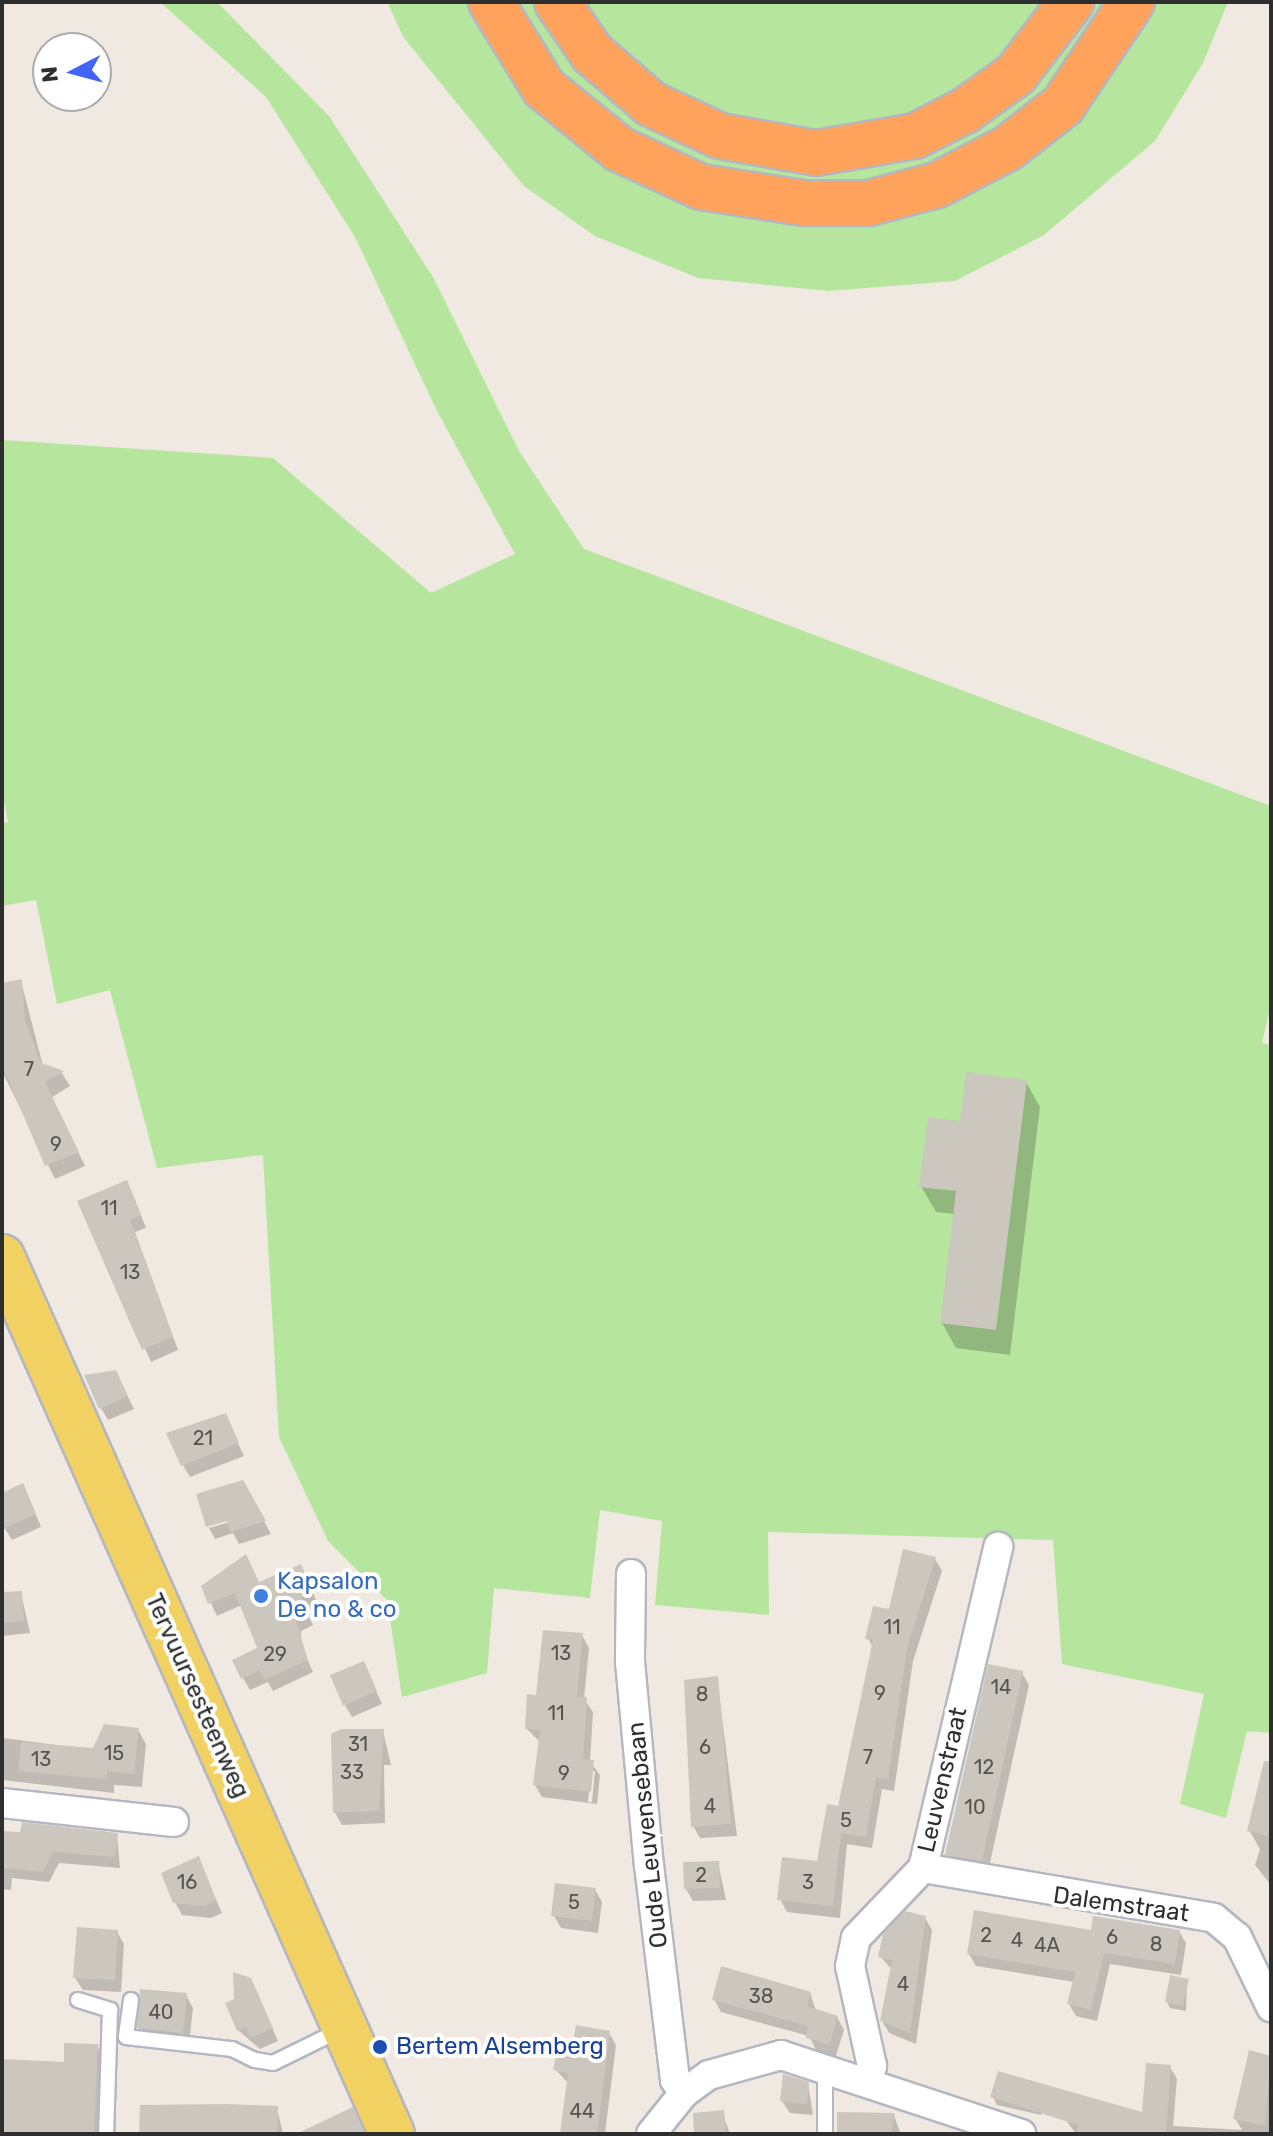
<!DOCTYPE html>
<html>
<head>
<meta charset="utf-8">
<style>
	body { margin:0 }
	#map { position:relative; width:1273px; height:2136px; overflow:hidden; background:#efe9e1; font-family:Rubik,sans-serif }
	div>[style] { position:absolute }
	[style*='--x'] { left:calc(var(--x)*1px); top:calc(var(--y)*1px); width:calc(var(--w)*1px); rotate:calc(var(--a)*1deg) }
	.green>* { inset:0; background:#b6e59e }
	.shadow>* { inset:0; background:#0003 }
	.building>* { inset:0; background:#cbc7bf }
	.roads { filter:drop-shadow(2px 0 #b4b7c1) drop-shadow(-2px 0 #b4b7c1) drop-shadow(0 2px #b4b7c1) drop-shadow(0 -2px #b4b7c1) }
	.lane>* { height:14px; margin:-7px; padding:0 7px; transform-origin:7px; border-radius:7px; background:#fff }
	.street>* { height:28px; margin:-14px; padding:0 14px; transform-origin:14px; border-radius:14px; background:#fff }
	.primary>* { height:44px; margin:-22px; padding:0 22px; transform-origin:22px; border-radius:22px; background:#f2d163 }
	.highway>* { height:44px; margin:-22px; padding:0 22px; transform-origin:22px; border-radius:22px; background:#ffa35c }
	.dots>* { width:22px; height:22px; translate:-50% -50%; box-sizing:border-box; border:4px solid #fff; border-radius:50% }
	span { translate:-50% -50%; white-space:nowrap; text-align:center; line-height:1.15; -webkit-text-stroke:8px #fff; paint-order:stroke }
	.number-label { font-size:20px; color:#555452 }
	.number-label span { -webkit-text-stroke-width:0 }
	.shop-label { font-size:24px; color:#366cbe }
	.left { translate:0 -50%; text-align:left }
	.street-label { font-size:24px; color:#2e2e2e }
	.transit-label { font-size:24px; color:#164399 }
	.frame { position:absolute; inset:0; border:4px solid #2e2e2e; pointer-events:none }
	.north { position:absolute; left:32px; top:32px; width:80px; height:80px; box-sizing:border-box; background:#fff; border:2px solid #ababab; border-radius:50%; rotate:264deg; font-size:22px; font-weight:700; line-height:32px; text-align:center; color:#2e2e2e }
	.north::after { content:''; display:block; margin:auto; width:28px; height:36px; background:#4264fb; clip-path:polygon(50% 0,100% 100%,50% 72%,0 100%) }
</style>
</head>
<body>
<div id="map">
	<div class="green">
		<div style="clip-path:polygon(160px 2px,217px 2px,329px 116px,433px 277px,519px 451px,584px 549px,1271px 806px,1271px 1004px,1262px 1043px,1271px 1045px,1271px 1733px,1247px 1731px,1226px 1818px,1180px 1804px,1204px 1694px,1062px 1664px,1053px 1540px,768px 1532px,769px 1615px,655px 1605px,662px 1521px,600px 1510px,590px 1598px,494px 1588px,487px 1673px,402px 1697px,387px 1600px,328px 1541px,279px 1437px,263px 1155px,157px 1168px,110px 990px,57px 1004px,36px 900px,2px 906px,2px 823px,8px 822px,2px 791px,2px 440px,273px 458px,431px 593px,515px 554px,437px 411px,355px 237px,266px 97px)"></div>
		<div style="clip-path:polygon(387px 2px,1228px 2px,1203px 63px,1155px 141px,1044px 235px,955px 281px,828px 291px,698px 278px,595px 236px,524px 186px,404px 38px)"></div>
	</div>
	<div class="shadow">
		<div style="clip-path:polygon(21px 981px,43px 1066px,62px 1073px,70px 1086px,52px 1097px,85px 1166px,55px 1179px,2px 1071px,2px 985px)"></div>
		<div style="clip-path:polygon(1026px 1082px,1040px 1107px,1010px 1355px,956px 1348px,942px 1323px,955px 1214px,936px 1212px,921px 1186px,962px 1124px)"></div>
		<div style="clip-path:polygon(133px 1195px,146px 1228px,135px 1232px,178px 1350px,151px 1362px,79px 1202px)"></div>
		<div style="clip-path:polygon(122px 1385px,134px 1409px,108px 1420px,101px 1408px)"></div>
		<div style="clip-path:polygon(225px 1415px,244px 1456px,190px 1477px,183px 1465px)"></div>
		<div style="clip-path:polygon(243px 1483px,271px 1534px,239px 1544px,233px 1533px,215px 1539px,209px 1528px,237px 1520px)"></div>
		<div style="clip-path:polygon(2px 1495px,29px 1498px,41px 1527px,12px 1540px,2px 1524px)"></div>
		<div style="clip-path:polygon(935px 1559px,942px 1571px,913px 1661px,894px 1791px,882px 1789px,872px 1848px,847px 1844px,840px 1918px,787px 1912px,780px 1899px,818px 1863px,839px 1808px,873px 1648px,868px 1638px)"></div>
		<div style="clip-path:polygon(307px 1578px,318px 1605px,306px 1611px,313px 1625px,301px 1631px,301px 1645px,313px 1672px,273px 1691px,268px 1682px,250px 1690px,243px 1678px,260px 1650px,242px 1605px,217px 1616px,203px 1587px)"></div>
		<div style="clip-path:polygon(21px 1593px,30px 1633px,2px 1636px,2px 1594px)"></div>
		<div style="clip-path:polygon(evenodd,582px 1635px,589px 1648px,584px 1699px,593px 1712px,590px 1762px,600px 1775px,597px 1804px,542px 1797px,535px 1785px,540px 1742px,527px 1729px,582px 1635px,591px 1771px,595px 1771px,592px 1802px,588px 1802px,591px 1771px)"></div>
		<div style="clip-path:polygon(363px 1663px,382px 1704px,352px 1717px,345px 1705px)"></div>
		<div style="clip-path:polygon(1022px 1673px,1029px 1685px,988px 1872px,954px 1867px,947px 1854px)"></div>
		<div style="clip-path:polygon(717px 1678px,737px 1836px,700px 1838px,693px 1826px)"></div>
		<div style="clip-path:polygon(2px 1729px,3px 1738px,94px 1750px,138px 1730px,146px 1744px,142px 1787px,114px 1785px,114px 1793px,2px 1780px)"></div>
		<div style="clip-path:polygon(383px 1731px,391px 1765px,384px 1765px,385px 1823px,342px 1825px,335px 1813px)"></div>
		<div style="clip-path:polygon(1271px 1800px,1271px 1885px,1255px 1865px,1260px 1849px,1249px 1830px)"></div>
		<div style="clip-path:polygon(2px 1833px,117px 1835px,120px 1868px,59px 1863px,49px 1882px,12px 1878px,11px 1890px,2px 1889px)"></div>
		<div style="clip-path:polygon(198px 1858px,222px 1913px,211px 1918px,182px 1915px,175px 1902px)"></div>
		<div style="clip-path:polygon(718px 1863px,726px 1900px,693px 1901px,686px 1889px)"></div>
		<div style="clip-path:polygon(595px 1890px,602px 1902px,598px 1933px,561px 1928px,554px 1916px)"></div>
		<div style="clip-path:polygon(925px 1918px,932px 1930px,916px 2044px,889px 2033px,882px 2021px,892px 1970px,880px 1956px)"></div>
		<div style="clip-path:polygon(1179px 1931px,1186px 1943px,1181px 1975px,1110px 1964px,1097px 2021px,1076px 2016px,1069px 2004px,1074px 1982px,976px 1966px,969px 1954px)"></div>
		<div style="clip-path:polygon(117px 1932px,124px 1944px,121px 1992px,83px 1990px,75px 1978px)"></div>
		<div style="clip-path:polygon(1187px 1981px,1186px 2011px,1170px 2008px,1167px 2002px)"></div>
		<div style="clip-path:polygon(257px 1993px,278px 2041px,260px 2049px,238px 2030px,236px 2001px)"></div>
		<div style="clip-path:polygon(810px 1993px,816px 2011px,837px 2017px,844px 2030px,836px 2056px,816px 2050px,809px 2036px,721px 2012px,714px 1999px)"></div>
		<div style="clip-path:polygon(186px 1995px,193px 2008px,189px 2045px,146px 2040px,139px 2028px)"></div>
		<div style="clip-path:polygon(609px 2033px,616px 2045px,605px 2134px,562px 2134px,569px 2084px,556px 2070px,574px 2050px)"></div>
		<div style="clip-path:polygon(97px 2046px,104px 2058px,101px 2134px,2px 2134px,2px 2097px)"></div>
		<div style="clip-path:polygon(1251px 2053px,1271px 2056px,1271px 2134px,1076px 2134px,1066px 2120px,1144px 2115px,1170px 2067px,1177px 2079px,1173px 2126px,1242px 2130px,1235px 2118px)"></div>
		<div style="clip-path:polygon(808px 2084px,813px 2115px,790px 2113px,782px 2101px)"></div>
		<div style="clip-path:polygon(1044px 2093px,1041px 2115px,997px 2105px,993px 2097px)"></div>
		<div style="clip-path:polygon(277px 2108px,283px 2134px,141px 2134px)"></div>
		<div style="clip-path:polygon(722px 2112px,730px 2134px,696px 2134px)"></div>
		<div style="clip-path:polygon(894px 2115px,900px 2132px,910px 2134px,839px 2134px)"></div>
	</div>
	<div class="building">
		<div style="clip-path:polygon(22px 979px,25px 1021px,41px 1063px,64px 1071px,45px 1082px,79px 1152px,45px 1166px,2px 1065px,2px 983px)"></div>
		<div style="clip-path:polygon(966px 1072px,1027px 1080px,996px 1330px,940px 1323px,956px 1191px,919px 1187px,928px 1117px,960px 1121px)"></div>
		<div style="clip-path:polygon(127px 1180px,141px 1215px,130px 1220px,173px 1337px,142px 1350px,77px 1201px)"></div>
		<div style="clip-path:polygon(116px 1370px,128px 1396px,99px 1409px,84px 1375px)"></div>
		<div style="clip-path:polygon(226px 1413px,239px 1443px,181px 1466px,166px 1433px)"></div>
		<div style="clip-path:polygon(243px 1480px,266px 1521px,230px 1532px,227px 1521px,206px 1527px,196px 1494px)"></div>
		<div style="clip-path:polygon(23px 1483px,36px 1514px,2px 1529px,2px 1493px)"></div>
		<div style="clip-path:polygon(903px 1549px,936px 1557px,907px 1648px,888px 1779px,876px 1777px,866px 1837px,841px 1833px,833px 1906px,777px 1900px,782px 1857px,817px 1861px,827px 1804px,838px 1806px,873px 1640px,865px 1639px,873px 1606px,889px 1609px)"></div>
		<div style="clip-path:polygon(246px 1554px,259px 1582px,301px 1564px,313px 1592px,301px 1598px,308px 1612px,295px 1618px,308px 1660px,264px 1680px,260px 1670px,241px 1679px,232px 1660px,257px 1648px,235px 1593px,208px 1604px,201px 1586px)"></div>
		<div style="clip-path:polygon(22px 1591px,24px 1621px,2px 1623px,2px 1592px)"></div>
		<div style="clip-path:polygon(543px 1630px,583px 1633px,577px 1697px,587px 1697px,583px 1759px,594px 1760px,591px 1792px,533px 1785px,540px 1730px,525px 1729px,527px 1694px,536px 1695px)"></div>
		<div style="clip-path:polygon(364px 1661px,377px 1691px,343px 1706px,330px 1675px)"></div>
		<div style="clip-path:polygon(988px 1664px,1023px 1671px,982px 1861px,945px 1855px)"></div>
		<div style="clip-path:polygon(718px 1676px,731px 1824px,691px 1827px,684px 1680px)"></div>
		<div style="clip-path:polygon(104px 1724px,139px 1728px,134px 1774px,107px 1771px,107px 1779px,18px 1771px,21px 1742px,93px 1748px)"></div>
		<div style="clip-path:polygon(341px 1729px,384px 1729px,379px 1811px,333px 1813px,331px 1734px)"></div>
		<div style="clip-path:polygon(1264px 1761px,1271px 1762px,1271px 1837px,1247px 1831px)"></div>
		<div style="clip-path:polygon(22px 1822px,118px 1833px,115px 1857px,53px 1852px,43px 1872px,2px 1868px,2px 1831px,20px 1832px)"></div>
		<div style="clip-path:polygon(199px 1856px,216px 1900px,204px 1906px,173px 1903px,161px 1873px)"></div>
		<div style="clip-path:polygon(719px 1861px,720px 1888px,684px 1889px,683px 1862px)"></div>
		<div style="clip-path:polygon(555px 1883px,596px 1888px,592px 1921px,551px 1916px)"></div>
		<div style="clip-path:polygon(974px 1910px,1091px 1930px,1093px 1916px,1180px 1930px,1175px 1964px,1104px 1953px,1091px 2010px,1067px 2004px,1075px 1972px,967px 1954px)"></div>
		<div style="clip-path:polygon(905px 1911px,926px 1916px,910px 2033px,880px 2021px,892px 1960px,878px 1957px,883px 1934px)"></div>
		<div style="clip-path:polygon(77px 1927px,118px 1930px,115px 1980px,73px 1978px)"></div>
		<div style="clip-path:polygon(721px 1966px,811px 1992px,807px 2006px,838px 2016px,829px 2045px,806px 2038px,808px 2026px,712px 2000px)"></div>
		<div style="clip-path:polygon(233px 1972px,251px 1978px,273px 2028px,251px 2038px,246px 2027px,237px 2031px,225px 2003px,234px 1999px)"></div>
		<div style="clip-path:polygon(1170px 1975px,1189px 1979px,1183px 2006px,1165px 2002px)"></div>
		<div style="clip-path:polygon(140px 1989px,187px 1993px,183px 2033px,137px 2028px)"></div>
		<div style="clip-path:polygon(576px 2025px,610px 2031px,597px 2134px,560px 2134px,568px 2073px,553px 2070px,558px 2046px,572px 2048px)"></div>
		<div style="clip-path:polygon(64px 2043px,98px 2044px,94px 2134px,2px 2134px,2px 2059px,64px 2062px)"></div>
		<div style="clip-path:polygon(1249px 2050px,1271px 2056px,1265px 2126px,1233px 2119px)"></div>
		<div style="clip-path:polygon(1146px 2063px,1171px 2065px,1166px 2134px,1076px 2134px,1078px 2125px,990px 2097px,998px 2071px,1142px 2112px)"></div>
		<div style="clip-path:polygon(783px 2074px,809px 2082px,807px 2104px,780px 2101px)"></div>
		<div style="clip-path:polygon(226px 2104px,278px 2106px,277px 2134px,139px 2134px,140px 2105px)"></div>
		<div style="clip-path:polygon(353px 2107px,365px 2134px,296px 2134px)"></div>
		<div style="clip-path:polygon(724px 2110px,726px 2134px,694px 2134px,693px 2113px)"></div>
		<div style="clip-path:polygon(837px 2112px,895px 2113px,891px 2134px,837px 2134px)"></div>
	</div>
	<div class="roads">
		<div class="lane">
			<div style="--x:78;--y:2000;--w:34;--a:17"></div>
			<div style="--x:110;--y:2010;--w:124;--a:91.8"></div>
			<div style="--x:131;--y:2000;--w:37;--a:98"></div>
			<div style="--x:126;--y:2037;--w:107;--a:6.5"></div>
			<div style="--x:232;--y:2049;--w:25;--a:26"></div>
			<div style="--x:255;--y:2060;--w:18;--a:9"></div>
			<div style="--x:273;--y:2063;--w:77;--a:-26.2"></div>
			<div style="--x:825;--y:2134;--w:68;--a:-90"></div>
		</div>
		<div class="street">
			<div style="--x:631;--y:1574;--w:88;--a:90.7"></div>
			<div style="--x:630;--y:1662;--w:204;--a:84.7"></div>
			<div style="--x:649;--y:1865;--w:217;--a:83.1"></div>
			<div style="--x:675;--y:2080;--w:16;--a:55"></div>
			<div style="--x:2;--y:1803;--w:173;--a:6.3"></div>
			<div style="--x:923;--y:1868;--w:295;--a:9.7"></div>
			<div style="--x:1214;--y:1918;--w:30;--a:40"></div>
			<div style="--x:1237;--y:1937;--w:78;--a:64.1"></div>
			<div style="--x:868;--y:2081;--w:16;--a:-75"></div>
			<div style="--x:872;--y:2066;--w:102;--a:-102.4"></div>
			<div style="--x:850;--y:1966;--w:29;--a:-78"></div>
			<div style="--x:856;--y:1938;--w:97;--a:-46.3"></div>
			<div style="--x:923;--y:1868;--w:330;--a:-76.8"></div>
			<div style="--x:651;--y:2134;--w:53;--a:-51.2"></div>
			<div style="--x:684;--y:2093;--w:31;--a:-36"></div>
			<div style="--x:709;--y:2075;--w:75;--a:-15.5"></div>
			<div style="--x:781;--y:2055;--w:253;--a:18.2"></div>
		</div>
		<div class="primary">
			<div style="--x:2;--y:1257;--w:960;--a:66.03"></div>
		</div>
		<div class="highway">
			<div style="--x:491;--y:2;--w:101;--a:58.4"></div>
			<div style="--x:544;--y:88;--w:97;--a:39.1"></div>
			<div style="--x:619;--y:149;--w:90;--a:24.9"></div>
			<div style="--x:701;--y:187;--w:104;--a:8.8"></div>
			<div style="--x:804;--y:203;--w:65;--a:0"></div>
			<div style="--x:869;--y:203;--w:70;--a:-14.8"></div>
			<div style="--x:937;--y:185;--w:80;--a:-27.5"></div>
			<div style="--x:1008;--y:148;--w:70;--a:-38"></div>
			<div style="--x:1063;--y:105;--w:124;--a:-56.2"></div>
			<div style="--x:557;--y:2;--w:62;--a:55.5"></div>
			<div style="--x:592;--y:53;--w:78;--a:40.8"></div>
			<div style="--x:651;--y:104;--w:76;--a:24.9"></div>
			<div style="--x:720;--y:136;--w:97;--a:10"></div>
			<div style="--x:816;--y:153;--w:100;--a:-9.7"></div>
			<div style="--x:915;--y:136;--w:57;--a:-27"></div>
			<div style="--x:966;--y:110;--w:62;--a:-35.8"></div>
			<div style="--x:1016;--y:74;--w:91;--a:-52.6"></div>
		</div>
	</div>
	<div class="dots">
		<div style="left:261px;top:1596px;background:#3f7fe0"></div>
		<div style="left:380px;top:2047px;background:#1a4fb4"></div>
	</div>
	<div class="number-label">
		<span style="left:29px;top:1069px">7</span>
		<span style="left:56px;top:1144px">9</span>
		<span style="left:109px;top:1208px">11</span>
		<span style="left:130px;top:1272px">13</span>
		<span style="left:203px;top:1438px">21</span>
		<span style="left:892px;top:1627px">11</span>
		<span style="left:561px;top:1653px">13</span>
		<span style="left:275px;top:1654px">29</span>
		<span style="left:1001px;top:1687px">14</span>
		<span style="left:880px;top:1693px">9</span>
		<span style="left:702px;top:1694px">8</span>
		<span style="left:556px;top:1713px">11</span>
		<span style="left:358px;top:1744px">31</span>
		<span style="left:705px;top:1747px">6</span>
		<span style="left:114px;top:1753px">15</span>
		<span style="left:868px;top:1757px">7</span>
		<span style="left:41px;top:1759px">13</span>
		<span style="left:984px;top:1767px">12</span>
		<span style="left:352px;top:1772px">33</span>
		<span style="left:564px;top:1773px">9</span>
		<span style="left:710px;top:1806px">4</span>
		<span style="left:975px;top:1807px">10</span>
		<span style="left:846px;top:1820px">5</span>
		<span style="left:701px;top:1875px">2</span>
		<span style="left:187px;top:1882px">16</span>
		<span style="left:808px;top:1882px">3</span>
		<span style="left:574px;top:1902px">5</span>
		<span style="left:986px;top:1935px">2</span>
		<span style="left:1112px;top:1937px">6</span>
		<span style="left:1017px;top:1940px">4</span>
		<span style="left:1156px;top:1944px">8</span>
		<span style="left:1047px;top:1945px">4A</span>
		<span style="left:903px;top:1984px">4</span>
		<span style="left:761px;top:1996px">38</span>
		<span style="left:161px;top:2012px">40</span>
		<span style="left:582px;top:2111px">44</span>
	</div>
	<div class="shop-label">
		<span class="left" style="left:277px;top:1596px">Kapsalon<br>De no &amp; co</span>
	</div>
	<div class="street-label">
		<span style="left:197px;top:1696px;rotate:66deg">Tervuursesteenweg</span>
		<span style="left:943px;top:1780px;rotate:-77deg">Leuvenstraat</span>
		<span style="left:648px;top:1835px;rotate:-96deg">Oude Leuvensebaan</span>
		<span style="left:1121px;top:1905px;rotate:8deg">Dalemstraat</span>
	</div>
	<div class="transit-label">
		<span class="left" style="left:396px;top:2047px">Bertem Alsemberg</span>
	</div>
	<div class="frame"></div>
	<div class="north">N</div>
</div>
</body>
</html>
